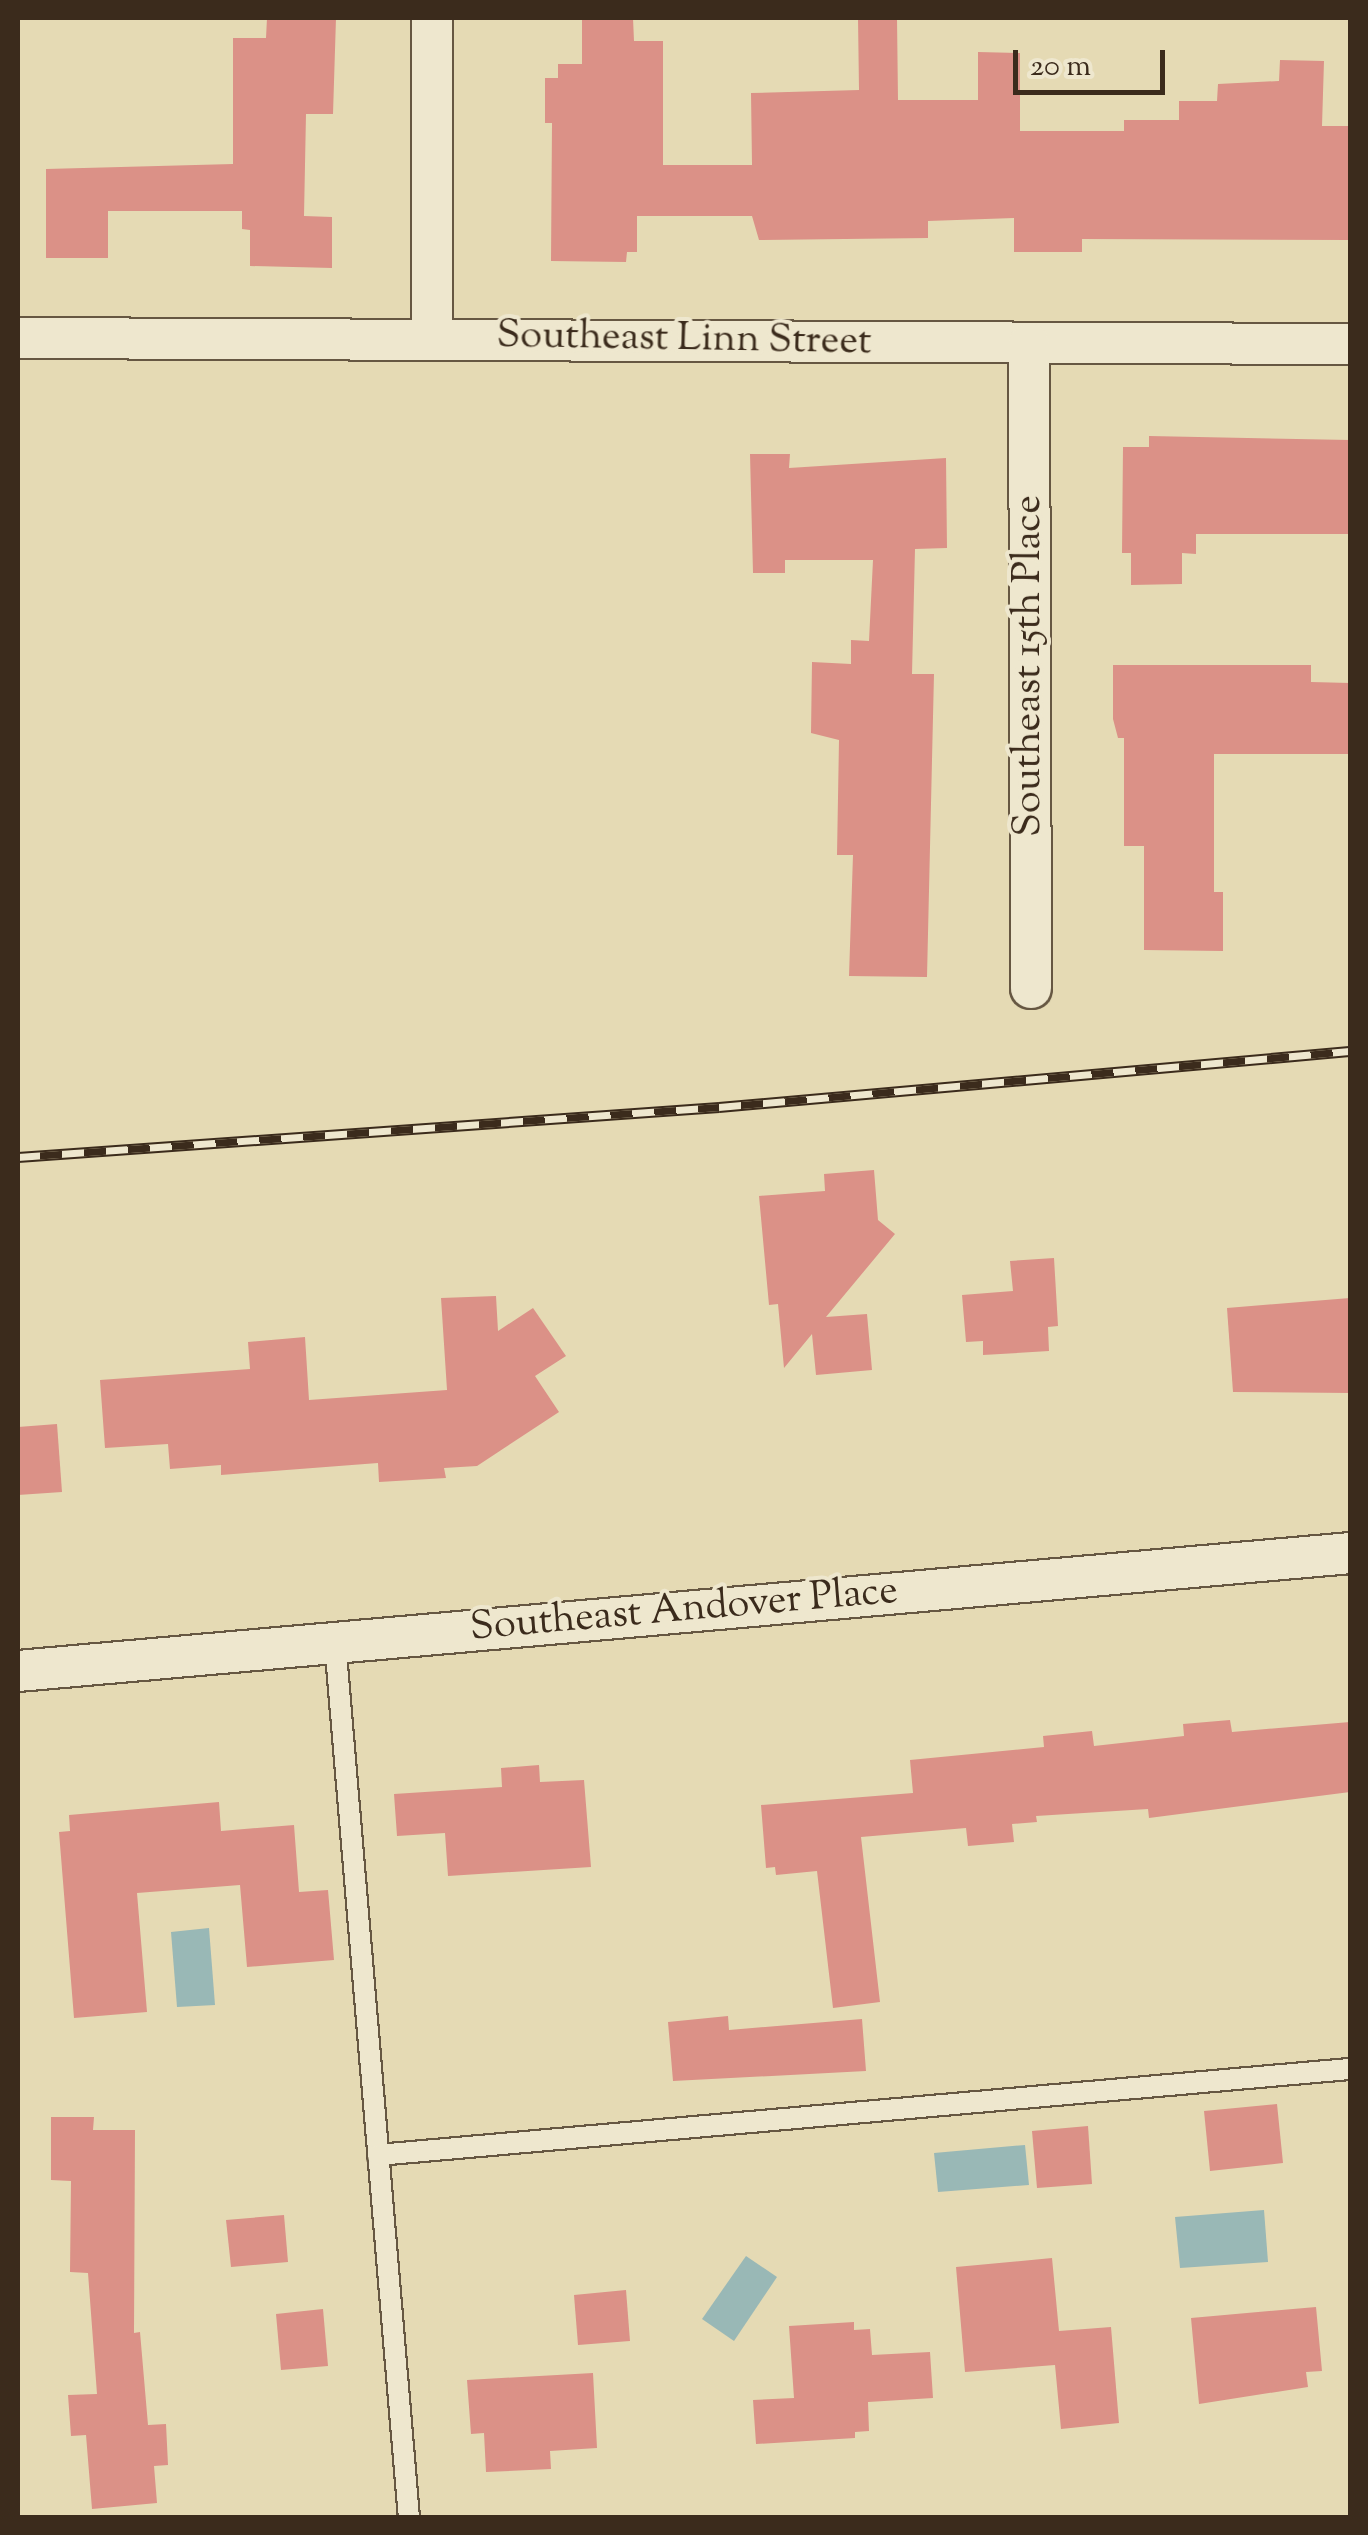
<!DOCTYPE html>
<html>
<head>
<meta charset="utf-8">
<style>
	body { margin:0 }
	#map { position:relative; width:1368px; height:2535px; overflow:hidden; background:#e5dab4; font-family:"Sorts Mill Goudy",serif }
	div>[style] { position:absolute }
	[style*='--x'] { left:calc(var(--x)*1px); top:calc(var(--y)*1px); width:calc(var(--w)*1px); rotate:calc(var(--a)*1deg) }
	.water>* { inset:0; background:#99b8b6 }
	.building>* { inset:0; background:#db9187 }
	.roads { filter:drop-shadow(2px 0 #665742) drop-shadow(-2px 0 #665742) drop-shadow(0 2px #665742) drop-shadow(0 -2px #665742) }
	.service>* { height:20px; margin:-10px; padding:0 10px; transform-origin:10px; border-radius:10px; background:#eee7ce }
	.minor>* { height:40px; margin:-20px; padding:0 20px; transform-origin:20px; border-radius:20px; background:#eee7ce }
	.rail>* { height:11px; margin-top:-5.5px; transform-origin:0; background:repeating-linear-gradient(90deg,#eee7ce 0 22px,#3b2b1c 0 44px); box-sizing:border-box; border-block:2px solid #3b2b1c }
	span { translate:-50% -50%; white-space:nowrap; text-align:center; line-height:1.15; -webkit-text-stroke:8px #eee7ce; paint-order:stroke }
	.street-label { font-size:40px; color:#3b2b1c }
	.frame { position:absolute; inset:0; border:20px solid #3b2b1c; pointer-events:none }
	.scale { position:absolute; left:1013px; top:50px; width:152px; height:45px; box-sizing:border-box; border:5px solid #3b2b1c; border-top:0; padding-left:12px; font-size:30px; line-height:35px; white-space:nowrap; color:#3b2b1c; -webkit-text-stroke:8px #eee7ce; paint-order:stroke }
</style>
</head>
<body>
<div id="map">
	<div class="water">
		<div style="clip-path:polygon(209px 1928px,215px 2005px,177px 2007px,171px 1932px)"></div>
		<div style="clip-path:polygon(1025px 2145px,1029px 2185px,938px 2192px,934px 2153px)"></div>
		<div style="clip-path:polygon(1264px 2210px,1268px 2262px,1180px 2268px,1175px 2217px)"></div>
		<div style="clip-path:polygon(746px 2256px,777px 2277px,734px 2341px,702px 2319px)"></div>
	</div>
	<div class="building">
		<div style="clip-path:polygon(267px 18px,336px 18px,333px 114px,306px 114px,304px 216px,332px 217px,332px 268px,250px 266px,250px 230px,242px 229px,242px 211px,108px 211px,108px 258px,46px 258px,46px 169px,233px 164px,233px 38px,266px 38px)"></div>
		<div style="clip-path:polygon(582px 18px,633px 18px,634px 41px,663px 41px,663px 165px,752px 165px,751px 93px,859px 90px,858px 18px,897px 18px,898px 100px,978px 100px,978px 52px,1020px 53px,1020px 131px,1124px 131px,1124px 120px,1179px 120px,1179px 101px,1217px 101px,1218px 84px,1279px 81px,1280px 60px,1324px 61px,1322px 126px,1350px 126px,1350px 240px,1082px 239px,1082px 252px,1014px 252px,1014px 218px,928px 221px,928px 238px,759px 240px,752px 216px,637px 216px,637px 252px,627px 252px,626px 262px,551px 261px,552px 123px,545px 123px,545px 78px,558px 78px,558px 64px,582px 64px)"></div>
		<div style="clip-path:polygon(1149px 436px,1350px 440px,1350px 534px,1196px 534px,1196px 554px,1182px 553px,1182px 584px,1131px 585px,1131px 553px,1122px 553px,1123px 447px,1149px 447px)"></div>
		<div style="clip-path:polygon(750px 454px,790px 454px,789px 468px,946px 458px,947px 548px,915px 549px,912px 674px,934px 674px,927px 977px,849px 976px,853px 855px,837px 855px,839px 740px,811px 733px,812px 662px,851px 664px,851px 640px,869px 641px,873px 560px,785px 560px,785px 573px,753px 573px)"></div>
		<div style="clip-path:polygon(1113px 665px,1311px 665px,1311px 682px,1350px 683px,1350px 754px,1214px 754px,1214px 892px,1223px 892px,1223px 951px,1144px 950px,1144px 846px,1124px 846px,1124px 738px,1118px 738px,1113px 719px)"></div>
		<div style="clip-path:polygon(874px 1170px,878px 1220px,895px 1234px,826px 1317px,867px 1314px,872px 1370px,816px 1375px,812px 1334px,784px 1368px,778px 1304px,769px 1305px,759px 1196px,825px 1191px,824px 1174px)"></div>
		<div style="clip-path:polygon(1054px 1258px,1058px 1326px,1048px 1327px,1049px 1351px,983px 1355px,983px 1341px,966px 1342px,962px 1295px,1013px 1291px,1010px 1261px)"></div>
		<div style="clip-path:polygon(496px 1296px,498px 1331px,533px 1308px,566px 1356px,535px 1376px,559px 1412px,477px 1466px,444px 1468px,446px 1478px,379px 1482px,378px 1463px,221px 1475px,221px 1465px,170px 1469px,168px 1444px,105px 1448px,100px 1380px,250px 1369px,248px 1342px,305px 1337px,309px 1400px,447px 1390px,441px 1298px)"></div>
		<div style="clip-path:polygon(1350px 1298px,1350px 1393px,1233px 1392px,1227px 1308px)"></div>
		<div style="clip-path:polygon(57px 1424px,62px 1492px,18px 1495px,18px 1427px)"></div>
		<div style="clip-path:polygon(1230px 1720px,1232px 1732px,1350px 1722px,1350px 1792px,1149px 1818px,1148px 1809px,1036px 1816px,1037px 1822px,1012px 1824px,1014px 1842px,968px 1846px,966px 1828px,861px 1837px,880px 2002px,833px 2008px,817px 1871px,776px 1875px,775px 1867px,766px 1868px,761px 1805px,913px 1793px,910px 1760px,1044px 1747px,1043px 1736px,1092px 1731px,1094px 1746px,1184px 1736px,1183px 1724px)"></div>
		<div style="clip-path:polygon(539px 1765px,540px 1782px,584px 1780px,591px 1867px,448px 1876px,445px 1833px,397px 1836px,394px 1794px,502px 1787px,501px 1768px)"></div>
		<div style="clip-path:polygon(219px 1802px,221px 1831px,294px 1825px,299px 1892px,328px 1890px,334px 1960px,247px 1967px,240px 1885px,137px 1893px,147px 2012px,74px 2018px,59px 1832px,70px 1831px,69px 1815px)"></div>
		<div style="clip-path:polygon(728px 2016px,729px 2030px,862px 2019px,866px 2071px,673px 2081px,668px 2022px)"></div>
		<div style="clip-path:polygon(1277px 2104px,1283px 2163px,1210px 2171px,1204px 2111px)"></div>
		<div style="clip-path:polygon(51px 2117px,94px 2117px,93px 2130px,135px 2130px,134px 2333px,140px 2332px,148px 2425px,166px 2424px,168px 2465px,154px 2466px,157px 2503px,92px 2509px,86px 2435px,71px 2436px,68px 2395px,97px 2394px,88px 2273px,70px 2272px,71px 2181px,51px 2180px)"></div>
		<div style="clip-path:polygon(1088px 2126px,1092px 2184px,1037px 2188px,1032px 2131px)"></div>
		<div style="clip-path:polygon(284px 2215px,288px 2262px,231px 2267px,226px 2220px)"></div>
		<div style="clip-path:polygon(1052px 2258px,1059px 2331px,1111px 2327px,1119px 2423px,1061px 2429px,1055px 2365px,965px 2372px,956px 2267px)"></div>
		<div style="clip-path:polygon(626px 2290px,630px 2341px,578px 2345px,574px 2295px)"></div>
		<div style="clip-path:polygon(1316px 2307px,1322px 2371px,1306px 2372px,1308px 2387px,1199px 2404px,1191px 2318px)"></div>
		<div style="clip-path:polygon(323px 2309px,328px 2366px,281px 2370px,276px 2314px)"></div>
		<div style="clip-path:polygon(854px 2322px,854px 2330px,870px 2329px,872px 2355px,930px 2352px,933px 2398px,868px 2402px,869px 2431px,855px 2432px,855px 2438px,756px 2444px,753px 2400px,794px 2398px,789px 2326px)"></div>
		<div style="clip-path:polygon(593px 2373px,597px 2448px,550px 2451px,551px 2469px,486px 2472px,484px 2433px,471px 2434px,467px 2380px)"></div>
	</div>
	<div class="roads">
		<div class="service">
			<div style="--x:335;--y:1642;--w:879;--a:85.17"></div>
			<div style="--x:378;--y:2155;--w:976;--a:-5.06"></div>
		</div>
		<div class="minor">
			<div style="--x:432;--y:18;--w:320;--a:90"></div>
			<div style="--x:18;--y:338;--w:1332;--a:0.26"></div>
			<div style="--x:1029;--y:344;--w:644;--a:89.82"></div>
			<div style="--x:18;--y:1671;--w:1337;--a:-5.06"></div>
		</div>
	</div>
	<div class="rail">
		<div style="--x:18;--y:1157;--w:703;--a:-4.08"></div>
		<div style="--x:719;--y:1107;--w:633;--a:-5.07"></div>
	</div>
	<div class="street-label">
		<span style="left:684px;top:340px;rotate:1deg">Southeast Linn Street</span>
		<span style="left:1030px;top:666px;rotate:-90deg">Southeast 15th Place</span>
		<span style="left:684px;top:1611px;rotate:-5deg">Southeast Andover Place</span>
	</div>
	<div class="frame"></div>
	<div class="scale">20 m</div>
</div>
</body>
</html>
